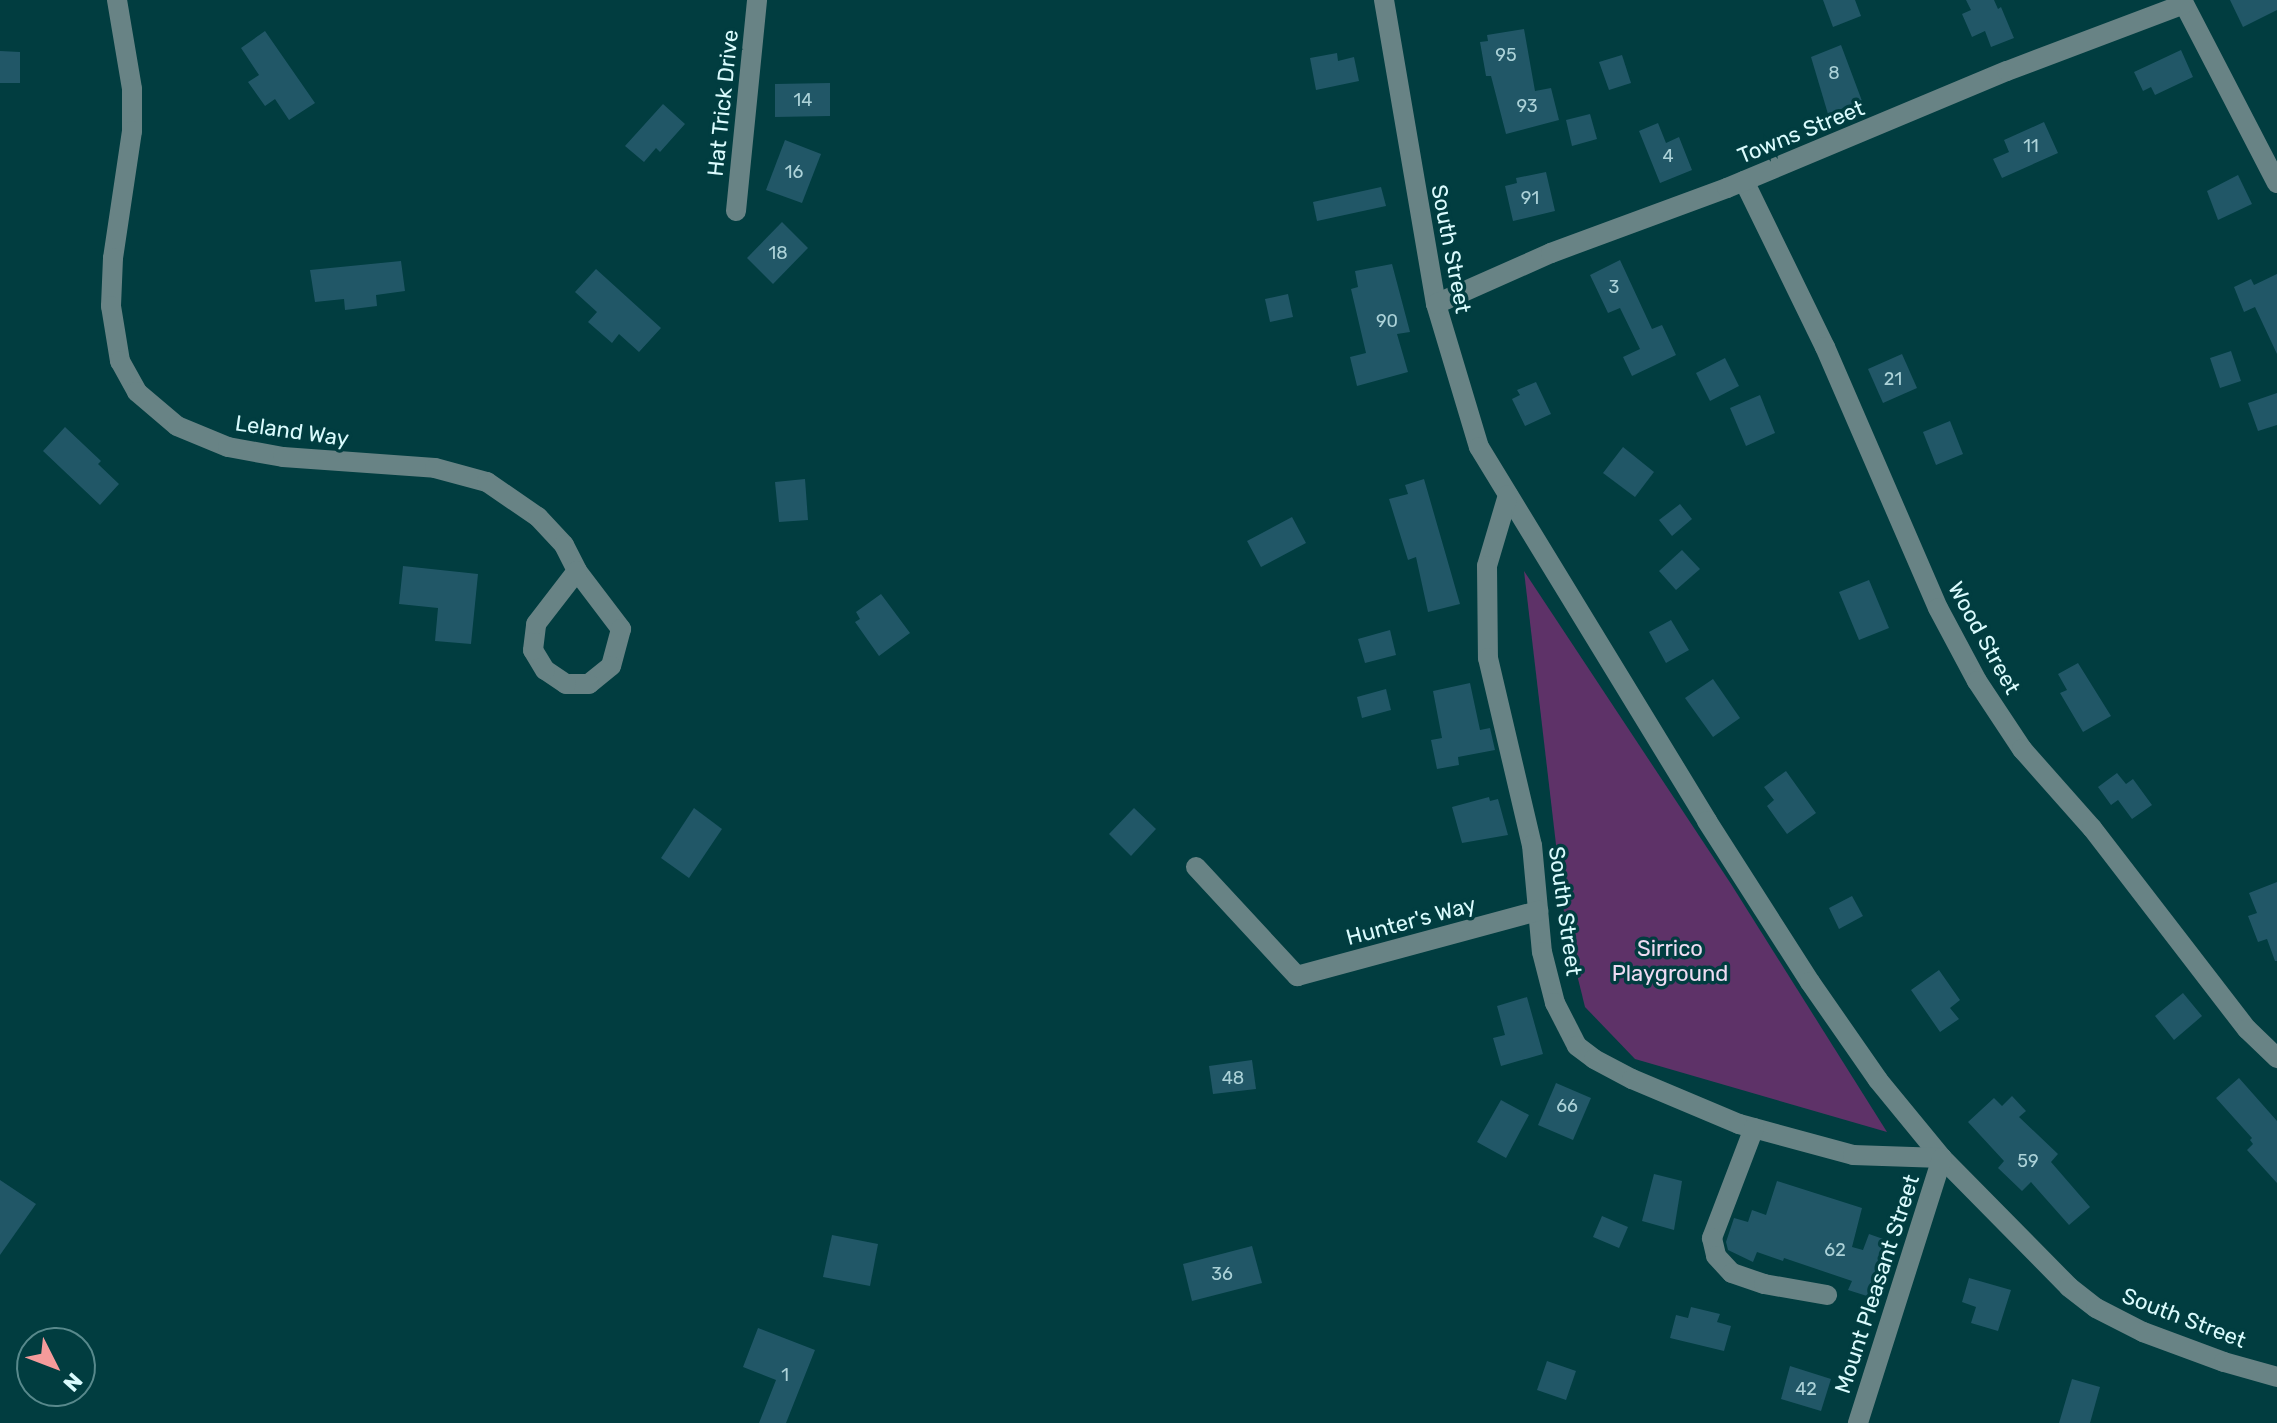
<!DOCTYPE html>
<html>
<head>
<meta charset="utf-8">
<style>
	body { margin:0 }
	#map { position:relative; width:2277px; height:1423px; overflow:hidden; background:#013d40; font-family:Rubik,sans-serif }
	div>[style] { position:absolute }
	[style*='--x'] { left:calc(var(--x)*1px); top:calc(var(--y)*1px); width:calc(var(--w)*1px); rotate:calc(var(--a)*1deg) }
	.green>* { inset:0; background:#5e3268 }
	.building>* { inset:0; background:#215767 }
	.minor>* { height:20px; margin:-10px; padding:0 10px; transform-origin:10px; border-radius:10px; background:#688385 }
	span { translate:-50% -50%; white-space:nowrap; text-align:center; line-height:1.15; -webkit-text-stroke:7px #013d40; paint-order:stroke }
	.number-label { font-size:18px; color:#acd2d8 }
	.number-label span { -webkit-text-stroke-width:0 }
	.street-label { font-size:22px; color:#dafbfd }
	.park-label { font-size:22px; color:#eedbf2 }
	.north { position:absolute; left:16px; top:1327px; width:80px; height:80px; box-sizing:border-box; background:#013d40; border:2px solid #58898c; border-radius:50%; rotate:132deg; font-size:22px; font-weight:700; line-height:32px; text-align:center; color:#dafbfd }
	.north::after { content:''; display:block; margin:auto; width:28px; height:36px; background:#f59b9b; clip-path:polygon(50% 0,100% 100%,50% 72%,0 100%) }
</style>
</head>
<body>
<div id="map">
	<div class="green">
		<div style="clip-path:polygon(1524px 571px,1731px 884px,1887px 1132px,1635px 1059px,1585px 1007px,1566px 930px)"></div>
	</div>
	<div class="building">
		<div style="clip-path:polygon(1823px 0,1855px 0,1861px 16px,1833px 27px)"></div>
		<div style="clip-path:polygon(1966px 0,1994px 0,1998px 9px,2001px 7px,2014px 38px,1991px 47px,1985px 31px,1972px 37px,1962px 14px,1971px 10px)"></div>
		<div style="clip-path:polygon(2230px 0,2277px 0,2277px 10px,2243px 27px)"></div>
		<div style="clip-path:polygon(1524px 29px,1535px 91px,1551px 88px,1559px 120px,1506px 134px,1491px 76px,1486px 76px,1480px 42px,1488px 41px,1487px 35px)"></div>
		<div style="clip-path:polygon(265px 31px,315px 103px,289px 120px,275px 99px,265px 106px,248px 82px,259px 75px,241px 48px)"></div>
		<div style="clip-path:polygon(1841px 45px,1862px 101px,1828px 114px,1811px 57px)"></div>
		<div style="clip-path:polygon(2181px 50px,2193px 77px,2155px 95px,2151px 87px,2143px 91px,2134px 72px)"></div>
		<div style="clip-path:polygon(0 51px,20px 52px,20px 83px,0 83px)"></div>
		<div style="clip-path:polygon(1337px 53px,1338px 61px,1354px 57px,1359px 81px,1316px 90px,1310px 58px)"></div>
		<div style="clip-path:polygon(1622px 55px,1631px 83px,1609px 90px,1599px 62px)"></div>
		<div style="clip-path:polygon(830px 83px,830px 116px,775px 117px,775px 84px)"></div>
		<div style="clip-path:polygon(663px 104px,685px 124px,660px 152px,656px 148px,644px 162px,625px 146px)"></div>
		<div style="clip-path:polygon(1590px 114px,1597px 139px,1572px 146px,1566px 120px)"></div>
		<div style="clip-path:polygon(2044px 122px,2058px 153px,2002px 178px,1993px 159px,2009px 152px,2004px 140px)"></div>
		<div style="clip-path:polygon(1658px 123px,1666px 143px,1679px 137px,1692px 170px,1660px 183px,1639px 131px)"></div>
		<div style="clip-path:polygon(785px 140px,821px 154px,802px 203px,766px 190px)"></div>
		<div style="clip-path:polygon(1546px 172px,1555px 211px,1513px 221px,1505px 186px,1517px 183px,1516px 178px)"></div>
		<div style="clip-path:polygon(2238px 175px,2252px 204px,2218px 220px,2207px 191px)"></div>
		<div style="clip-path:polygon(1381px 187px,1386px 206px,1317px 221px,1313px 202px)"></div>
		<div style="clip-path:polygon(782px 222px,808px 248px,773px 284px,747px 258px)"></div>
		<div style="clip-path:polygon(1620px 260px,1652px 329px,1662px 325px,1676px 355px,1632px 376px,1623px 357px,1640px 349px,1620px 308px,1608px 313px,1590px 275px)"></div>
		<div style="clip-path:polygon(401px 261px,405px 291px,376px 295px,377px 306px,345px 310px,344px 299px,315px 302px,310px 270px)"></div>
		<div style="clip-path:polygon(1392px 264px,1410px 332px,1397px 334px,1408px 372px,1357px 386px,1350px 357px,1366px 353px,1351px 289px,1358px 287px,1355px 271px)"></div>
		<div style="clip-path:polygon(596px 269px,661px 328px,639px 352px,619px 334px,612px 343px,588px 322px,597px 312px,575px 292px)"></div>
		<div style="clip-path:polygon(2277px 274px,2277px 354px,2255px 307px,2244px 312px,2234px 287px,2251px 279px,2254px 285px)"></div>
		<div style="clip-path:polygon(1288px 294px,1293px 317px,1270px 322px,1265px 299px)"></div>
		<div style="clip-path:polygon(2231px 351px,2241px 381px,2220px 388px,2210px 358px)"></div>
		<div style="clip-path:polygon(1902px 354px,1917px 388px,1883px 403px,1868px 369px)"></div>
		<div style="clip-path:polygon(1725px 358px,1739px 386px,1710px 401px,1696px 373px)"></div>
		<div style="clip-path:polygon(1536px 382px,1551px 414px,1525px 426px,1512px 399px,1520px 395px,1517px 390px)"></div>
		<div style="clip-path:polygon(2277px 393px,2277px 425px,2258px 431px,2248px 403px)"></div>
		<div style="clip-path:polygon(1760px 395px,1775px 433px,1746px 446px,1730px 408px)"></div>
		<div style="clip-path:polygon(1950px 421px,1963px 454px,1936px 465px,1923px 432px)"></div>
		<div style="clip-path:polygon(65px 427px,101px 461px,98px 464px,119px 484px,100px 505px,43px 451px)"></div>
		<div style="clip-path:polygon(1623px 447px,1654px 472px,1635px 497px,1603px 473px)"></div>
		<div style="clip-path:polygon(805px 479px,808px 520px,779px 522px,775px 482px)"></div>
		<div style="clip-path:polygon(1424px 479px,1460px 604px,1428px 612px,1416px 557px,1408px 560px,1389px 499px,1408px 494px,1405px 485px)"></div>
		<div style="clip-path:polygon(1680px 504px,1692px 519px,1672px 536px,1659px 520px)"></div>
		<div style="clip-path:polygon(1292px 517px,1306px 543px,1261px 567px,1247px 541px)"></div>
		<div style="clip-path:polygon(1682px 550px,1700px 569px,1676px 590px,1659px 571px)"></div>
		<div style="clip-path:polygon(403px 566px,478px 574px,471px 644px,435px 641px,438px 608px,399px 604px)"></div>
		<div style="clip-path:polygon(1869px 580px,1889px 628px,1859px 640px,1839px 592px)"></div>
		<div style="clip-path:polygon(881px 594px,910px 633px,879px 656px,855px 622px,860px 619px,856px 612px)"></div>
		<div style="clip-path:polygon(1671px 620px,1689px 650px,1666px 663px,1649px 632px)"></div>
		<div style="clip-path:polygon(1390px 630px,1396px 655px,1365px 663px,1358px 639px)"></div>
		<div style="clip-path:polygon(2078px 663px,2111px 716px,2083px 732px,2060px 693px,2067px 690px,2058px 674px)"></div>
		<div style="clip-path:polygon(1713px 679px,1740px 718px,1713px 737px,1685px 698px)"></div>
		<div style="clip-path:polygon(1470px 683px,1480px 730px,1490px 728px,1495px 750px,1458px 757px,1459px 765px,1437px 769px,1431px 740px,1442px 738px,1433px 691px)"></div>
		<div style="clip-path:polygon(1386px 689px,1391px 710px,1362px 718px,1357px 697px)"></div>
		<div style="clip-path:polygon(1786px 771px,1816px 813px,1787px 834px,1767px 806px,1774px 800px,1764px 787px)"></div>
		<div style="clip-path:polygon(2117px 773px,2126px 784px,2133px 779px,2152px 805px,2132px 819px,2118px 800px,2111px 805px,2098px 787px)"></div>
		<div style="clip-path:polygon(1489px 797px,1490px 801px,1498px 799px,1508px 835px,1462px 843px,1452px 807px)"></div>
		<div style="clip-path:polygon(694px 808px,722px 829px,689px 878px,661px 858px)"></div>
		<div style="clip-path:polygon(1134px 808px,1156px 829px,1131px 856px,1109px 834px)"></div>
		<div style="clip-path:polygon(2277px 882px,2277px 961px,2275px 961px,2267px 939px,2258px 942px,2248px 916px,2257px 913px,2249px 893px)"></div>
		<div style="clip-path:polygon(1852px 896px,1863px 916px,1839px 929px,1829px 908px)"></div>
		<div style="clip-path:polygon(1939px 970px,1960px 1000px,1950px 1008px,1959px 1019px,1940px 1032px,1911px 990px)"></div>
		<div style="clip-path:polygon(2183px 993px,2202px 1016px,2174px 1040px,2155px 1016px)"></div>
		<div style="clip-path:polygon(1527px 997px,1543px 1054px,1501px 1066px,1493px 1038px,1505px 1035px,1497px 1006px)"></div>
		<div style="clip-path:polygon(1252px 1060px,1256px 1089px,1213px 1094px,1209px 1066px)"></div>
		<div style="clip-path:polygon(2239px 1078px,2277px 1121px,2277px 1183px,2247px 1150px,2253px 1144px,2250px 1140px,2252px 1138px,2216px 1098px)"></div>
		<div style="clip-path:polygon(1556px 1083px,1591px 1098px,1573px 1140px,1538px 1125px)"></div>
		<div style="clip-path:polygon(2012px 1096px,2026px 1111px,2019px 1117px,2058px 1154px,2051px 1162px,2090px 1207px,2069px 1225px,2031px 1182px,2022px 1191px,1998px 1168px,2004px 1161px,1968px 1122px,1994px 1098px,2002px 1106px)"></div>
		<div style="clip-path:polygon(1501px 1100px,1529px 1115px,1506px 1158px,1477px 1142px)"></div>
		<div style="clip-path:polygon(1654px 1174px,1682px 1181px,1674px 1230px,1642px 1221px)"></div>
		<div style="clip-path:polygon(0 1180px,36px 1204px,0 1255px)"></div>
		<div style="clip-path:polygon(1777px 1181px,1862px 1208px,1852px 1247px,1863px 1250px,1869px 1234px,1886px 1240px,1867px 1296px,1848px 1290px,1852px 1281px,1784px 1258px,1783px 1261px,1757px 1252px,1753px 1262px,1728px 1250px,1726px 1242px,1734px 1218px,1748px 1222px,1752px 1210px,1766px 1215px)"></div>
		<div style="clip-path:polygon(1602px 1216px,1628px 1227px,1619px 1248px,1593px 1237px)"></div>
		<div style="clip-path:polygon(832px 1235px,878px 1244px,870px 1286px,823px 1277px)"></div>
		<div style="clip-path:polygon(1252px 1246px,1262px 1283px,1192px 1301px,1183px 1264px)"></div>
		<div style="clip-path:polygon(1969px 1278px,2011px 1290px,1998px 1331px,1971px 1323px,1976px 1307px,1962px 1302px)"></div>
		<div style="clip-path:polygon(1691px 1307px,1720px 1314px,1717px 1322px,1731px 1326px,1724px 1351px,1670px 1338px,1676px 1315px,1688px 1318px)"></div>
		<div style="clip-path:polygon(758px 1328px,815px 1350px,786px 1423px,759px 1423px,776px 1380px,743px 1367px)"></div>
		<div style="clip-path:polygon(1547px 1361px,1576px 1371px,1566px 1400px,1537px 1390px)"></div>
		<div style="clip-path:polygon(1790px 1366px,1831px 1379px,1821px 1411px,1781px 1399px)"></div>
		<div style="clip-path:polygon(2072px 1379px,2100px 1387px,2090px 1423px,2059px 1423px)"></div>
	</div>
	<div class="minor">
		<div style="--x:117;--y:0;--w:90;--a:80.4"></div>
		<div style="--x:132;--y:89;--w:42;--a:90"></div>
		<div style="--x:132;--y:131;--w:128;--a:98.5"></div>
		<div style="--x:113;--y:258;--w:48;--a:92.4"></div>
		<div style="--x:111;--y:306;--w:56;--a:80.7"></div>
		<div style="--x:120;--y:361;--w:35;--a:61"></div>
		<div style="--x:137;--y:392;--w:52;--a:40.4"></div>
		<div style="--x:177;--y:426;--w:55;--a:22.4"></div>
		<div style="--x:228;--y:447;--w:56;--a:10.3"></div>
		<div style="--x:283;--y:457;--w:152;--a:4.1"></div>
		<div style="--x:435;--y:468;--w:54;--a:15.1"></div>
		<div style="--x:487;--y:482;--w:62;--a:34.5"></div>
		<div style="--x:538;--y:517;--w:38;--a:47"></div>
		<div style="--x:564;--y:545;--w:29;--a:63"></div>
		<div style="--x:577;--y:571;--w:73;--a:52.8"></div>
		<div style="--x:621;--y:629;--w:38;--a:105"></div>
		<div style="--x:611;--y:666;--w:28;--a:141"></div>
		<div style="--x:589;--y:684;--w:23;--a:180"></div>
		<div style="--x:566;--y:684;--w:25;--a:-146"></div>
		<div style="--x:545;--y:670;--w:23;--a:-121"></div>
		<div style="--x:533;--y:650;--w:26;--a:-83"></div>
		<div style="--x:536;--y:624;--w:67;--a:-52.3"></div>
		<div style="--x:1384;--y:0;--w:308;--a:80.3"></div>
		<div style="--x:1436;--y:304;--w:149;--a:73.3"></div>
		<div style="--x:1479;--y:447;--w:438;--a:58.6"></div>
		<div style="--x:1707;--y:821;--w:191;--a:57.4"></div>
		<div style="--x:1810;--y:982;--w:119;--a:55.2"></div>
		<div style="--x:1878;--y:1080;--w:101;--a:50.6"></div>
		<div style="--x:1942;--y:1158;--w:181;--a:45.4"></div>
		<div style="--x:2069;--y:1287;--w:34;--a:38"></div>
		<div style="--x:2096;--y:1308;--w:53;--a:27.1"></div>
		<div style="--x:2143;--y:1332;--w:86;--a:20.3"></div>
		<div style="--x:2224;--y:1362;--w:55;--a:15.8"></div>
		<div style="--x:2182;--y:0;--w:206;--a:62.6"></div>
		<div style="--x:1744;--y:181;--w:185;--a:64"></div>
		<div style="--x:1825;--y:347;--w:284;--a:66.6"></div>
		<div style="--x:1938;--y:608;--w:83;--a:61.9"></div>
		<div style="--x:1977;--y:681;--w:82;--a:56.5"></div>
		<div style="--x:2022;--y:749;--w:106;--a:48.5"></div>
		<div style="--x:2092;--y:828;--w:254;--a:52.4"></div>
		<div style="--x:2247;--y:1029;--w:42;--a:44"></div>
		<div style="--x:736;--y:211;--w:212;--a:-84.3"></div>
		<div style="--x:1436;--y:304;--w:126;--a:-23.9"></div>
		<div style="--x:1551;--y:253;--w:188;--a:-20.3"></div>
		<div style="--x:1727;--y:188;--w:303;--a:-22.7"></div>
		<div style="--x:2007;--y:71;--w:189;--a:-20.7"></div>
		<div style="--x:1508;--y:495;--w:74;--a:106.5"></div>
		<div style="--x:1487;--y:566;--w:92;--a:89.4"></div>
		<div style="--x:1488;--y:658;--w:192;--a:76.8"></div>
		<div style="--x:1532;--y:845;--w:107;--a:84.7"></div>
		<div style="--x:1542;--y:952;--w:53;--a:75.7"></div>
		<div style="--x:1555;--y:1003;--w:48;--a:62.9"></div>
		<div style="--x:1577;--y:1046;--w:21;--a:37"></div>
		<div style="--x:1594;--y:1059;--w:43;--a:27.8"></div>
		<div style="--x:1632;--y:1079;--w:116;--a:22.8"></div>
		<div style="--x:1739;--y:1124;--w:118;--a:15.2"></div>
		<div style="--x:1853;--y:1155;--w:89;--a:1.9"></div>
		<div style="--x:1942;--y:1158;--w:278;--a:107.6"></div>
		<div style="--x:1196;--y:867;--w:149;--a:47.2"></div>
		<div style="--x:1297;--y:976;--w:250;--a:-15.1"></div>
		<div style="--x:1754;--y:1128;--w:118;--a:110.9"></div>
		<div style="--x:1712;--y:1238;--w:18;--a:77"></div>
		<div style="--x:1716;--y:1256;--w:23;--a:47"></div>
		<div style="--x:1732;--y:1273;--w:34;--a:19"></div>
		<div style="--x:1764;--y:1284;--w:64;--a:9.9"></div>
	</div>
	<div class="number-label">
		<span style="left:1506px;top:55px">95</span>
		<span style="left:1834px;top:73px">8</span>
		<span style="left:803px;top:100px">14</span>
		<span style="left:1527px;top:106px">93</span>
		<span style="left:2031px;top:146px">11</span>
		<span style="left:1668px;top:156px">4</span>
		<span style="left:794px;top:172px">16</span>
		<span style="left:1530px;top:198px">91</span>
		<span style="left:778px;top:253px">18</span>
		<span style="left:1614px;top:287px">3</span>
		<span style="left:1387px;top:321px">90</span>
		<span style="left:1893px;top:379px">21</span>
		<span style="left:1233px;top:1078px">48</span>
		<span style="left:1567px;top:1106px">66</span>
		<span style="left:2028px;top:1161px">59</span>
		<span style="left:1835px;top:1250px">62</span>
		<span style="left:1222px;top:1274px">36</span>
		<span style="left:785px;top:1375px">1</span>
		<span style="left:1806px;top:1389px">42</span>
	</div>
	<div class="street-label">
		<span style="left:723px;top:103px;rotate:-84deg">Hat Trick Drive</span>
		<span style="left:1801px;top:132px;rotate:-22deg">Towns Street</span>
		<span style="left:1451px;top:249px;rotate:79deg">South Street</span>
		<span style="left:292px;top:431px;rotate:8deg">Leland Way</span>
		<span style="left:1984px;top:638px;rotate:61deg">Wood Street</span>
		<span style="left:1565px;top:911px;rotate:82deg">South Street</span>
		<span style="left:1411px;top:921px;rotate:-15deg">Hunter's Way</span>
		<span style="left:1877px;top:1284px;rotate:-72deg">Mount Pleasant Street</span>
		<span style="left:2184px;top:1318px;rotate:21deg">South Street</span>
	</div>
	<div class="park-label">
		<span style="left:1670px;top:961px">Sirrico<br>Playground</span>
	</div>
	<div class="north">N</div>
</div>
</body>
</html>
